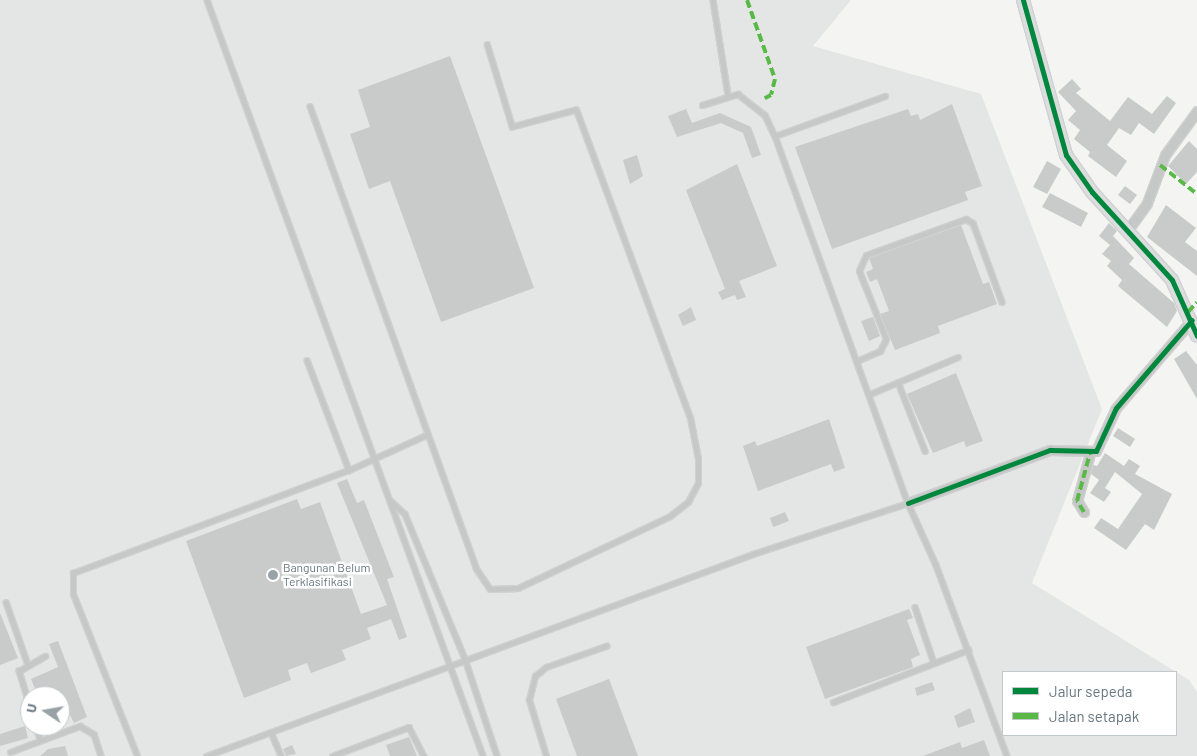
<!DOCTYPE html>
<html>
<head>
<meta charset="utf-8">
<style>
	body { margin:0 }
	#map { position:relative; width:1197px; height:756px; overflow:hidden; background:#f4f4f3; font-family:Barlow,sans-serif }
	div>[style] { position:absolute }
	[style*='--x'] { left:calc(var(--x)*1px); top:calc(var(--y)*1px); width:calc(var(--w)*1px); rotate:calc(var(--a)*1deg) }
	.built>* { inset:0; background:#e4e5e5 }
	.building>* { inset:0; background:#c9cbcb }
	.roads { filter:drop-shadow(1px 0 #d0d0d0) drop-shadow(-1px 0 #d0d0d0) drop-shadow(0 1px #d0d0d0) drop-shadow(0 -1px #d0d0d0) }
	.lane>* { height:4.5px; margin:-2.25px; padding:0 2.25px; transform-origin:2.25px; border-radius:2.25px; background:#c6c8c8 }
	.street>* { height:9px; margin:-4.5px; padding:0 4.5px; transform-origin:4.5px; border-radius:4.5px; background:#c6c8c8 }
	.secondary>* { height:12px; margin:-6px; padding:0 6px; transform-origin:6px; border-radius:6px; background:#dcddde }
	.quiet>* { height:4px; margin-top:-2px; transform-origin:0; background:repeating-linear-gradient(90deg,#58b947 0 8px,transparent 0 12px) }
	.cycleway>* { height:5px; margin:-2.5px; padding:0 2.5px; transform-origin:2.5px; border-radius:2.5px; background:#00873e }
	.dots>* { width:14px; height:14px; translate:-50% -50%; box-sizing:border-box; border:2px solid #fff; border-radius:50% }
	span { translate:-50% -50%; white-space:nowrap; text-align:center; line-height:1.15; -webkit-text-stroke:5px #fff; paint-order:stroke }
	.poi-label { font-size:12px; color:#67777f }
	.left { translate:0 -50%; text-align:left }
	.legend { position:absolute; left:1002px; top:671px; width:175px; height:65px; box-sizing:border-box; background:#fff; border:1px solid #c2c9cc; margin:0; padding:6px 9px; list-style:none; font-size:15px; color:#67777f }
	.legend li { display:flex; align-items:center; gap:10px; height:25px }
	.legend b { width:25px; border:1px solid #c2c9cc }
	.north { position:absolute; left:20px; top:686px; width:50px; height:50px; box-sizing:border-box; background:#fff; border:1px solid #c2c9cc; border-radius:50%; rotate:282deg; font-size:14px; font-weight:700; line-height:20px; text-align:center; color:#67777f }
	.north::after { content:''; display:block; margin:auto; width:18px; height:22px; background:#98a3a8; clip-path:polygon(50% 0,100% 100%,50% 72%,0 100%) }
</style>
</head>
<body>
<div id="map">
	<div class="built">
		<div style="clip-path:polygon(evenodd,0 0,851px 0,813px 46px,981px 94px,1102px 409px,1032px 583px,1189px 680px,1197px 692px,1197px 756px,0 756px,0 0,1003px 672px,1176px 672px,1176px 735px,1003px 735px,1003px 672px,0 0,30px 696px,60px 696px,60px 726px,30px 726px,30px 696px)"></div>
	</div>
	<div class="building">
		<div style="clip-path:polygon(450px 56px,534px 288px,441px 322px,390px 181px,369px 189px,350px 134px,370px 127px,358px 90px)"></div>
		<div style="clip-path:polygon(1072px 79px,1081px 89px,1076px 93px,1110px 121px,1128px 97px,1152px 114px,1167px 96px,1176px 103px,1154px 134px,1139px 123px,1131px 135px,1119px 128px,1107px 145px,1127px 161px,1116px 177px,1088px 156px,1090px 152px,1074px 139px,1080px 130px,1068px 120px,1076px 111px,1058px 92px)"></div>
		<div style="clip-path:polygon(952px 104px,982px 186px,965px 192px,968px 200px,832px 249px,795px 147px,908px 109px,911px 116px,918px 114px,920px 120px)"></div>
		<div style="clip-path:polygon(686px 109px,692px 123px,720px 113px,751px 127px,761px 155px,752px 158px,743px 133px,721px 123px,677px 137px,668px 116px)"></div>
		<div style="clip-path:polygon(1189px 141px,1197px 149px,1197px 172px,1186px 184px,1168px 166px)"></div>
		<div style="clip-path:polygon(637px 155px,643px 176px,630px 184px,623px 160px)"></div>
		<div style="clip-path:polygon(1047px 161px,1061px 169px,1047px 194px,1033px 187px)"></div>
		<div style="clip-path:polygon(737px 164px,777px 266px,739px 281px,746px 297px,737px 300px,735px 295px,722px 300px,718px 292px,725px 289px,686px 190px)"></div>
		<div style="clip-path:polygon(1125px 186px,1137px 195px,1130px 204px,1118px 195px)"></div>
		<div style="clip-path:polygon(1050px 193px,1088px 213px,1081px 227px,1042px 207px)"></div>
		<div style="clip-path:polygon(1166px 205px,1196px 228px,1185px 242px,1197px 251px,1197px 276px,1147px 237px)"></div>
		<div style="clip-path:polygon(1109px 223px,1117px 231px,1113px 236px,1134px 258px,1129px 264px,1174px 303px,1177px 311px,1167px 327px,1118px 286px,1122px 280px,1107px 266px,1111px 261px,1102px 254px,1110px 245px,1099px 236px)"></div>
		<div style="clip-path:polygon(961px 225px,983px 284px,989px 282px,997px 304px,938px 326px,940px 333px,895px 350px,880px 314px,889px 311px,877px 279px,870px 282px,866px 272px,873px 269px,869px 258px)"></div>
		<div style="clip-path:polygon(691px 307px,696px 320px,683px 326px,678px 315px)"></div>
		<div style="clip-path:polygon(873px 317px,880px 336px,869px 341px,861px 321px)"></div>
		<div style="clip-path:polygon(1186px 351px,1197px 365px,1197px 399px,1174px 359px)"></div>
		<div style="clip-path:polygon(956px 373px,983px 441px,966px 447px,964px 441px,933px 453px,907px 394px)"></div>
		<div style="clip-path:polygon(829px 419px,845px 468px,834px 472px,831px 464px,758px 491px,743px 446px,755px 441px,757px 446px)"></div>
		<div style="clip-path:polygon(1118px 428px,1135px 439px,1130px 447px,1113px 436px)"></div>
		<div style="clip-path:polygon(1105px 453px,1124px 466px,1129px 459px,1140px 466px,1135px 474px,1172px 494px,1154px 530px,1145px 524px,1126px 550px,1094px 528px,1101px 518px,1118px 529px,1142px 494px,1115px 472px,1105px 488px,1111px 492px,1104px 502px,1090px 493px,1099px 480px,1091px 474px,1093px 465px,1097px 466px)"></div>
		<div style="clip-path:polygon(347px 479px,357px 503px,364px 500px,394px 577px,387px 579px,407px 637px,399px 640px,391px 619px,367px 628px,371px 639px,342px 650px,346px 660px,311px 673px,307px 663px,288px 670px,291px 680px,244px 698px,186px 541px,297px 499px,301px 509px,320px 502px,361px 614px,387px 605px,337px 483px)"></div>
		<div style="clip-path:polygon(785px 512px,789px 521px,773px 527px,770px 518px)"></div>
		<div style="clip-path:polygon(909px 609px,913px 618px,907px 620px,920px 655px,911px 659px,913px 667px,825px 699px,806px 647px)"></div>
		<div style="clip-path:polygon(0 613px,18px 658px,0 665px)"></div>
		<div style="clip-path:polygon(58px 641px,87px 717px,74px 723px,67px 709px,60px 712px,60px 696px,38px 696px,31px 679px,58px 667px,49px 644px)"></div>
		<div style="clip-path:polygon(609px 679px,638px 756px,577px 756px,556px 699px)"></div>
		<div style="clip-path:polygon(932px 682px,935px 690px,917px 696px,915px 688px)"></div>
		<div style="clip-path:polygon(970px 708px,975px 722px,958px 728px,954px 716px)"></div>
		<div style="clip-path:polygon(25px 726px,28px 738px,0 746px,0 734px)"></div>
		<div style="clip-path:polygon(409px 737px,417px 756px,390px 756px,386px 745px)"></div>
		<div style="clip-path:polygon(984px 740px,990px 756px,923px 756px,960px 742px,962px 748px)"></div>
		<div style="clip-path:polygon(292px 745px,296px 754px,286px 756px,283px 749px)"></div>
		<div style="clip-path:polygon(65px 746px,68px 756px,40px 756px,48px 749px)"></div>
	</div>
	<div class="roads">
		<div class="lane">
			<div style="--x:207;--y:0;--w:805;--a:69.94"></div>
			<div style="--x:713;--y:0;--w:96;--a:81"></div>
			<div style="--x:702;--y:105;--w:38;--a:-17"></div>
			<div style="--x:738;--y:94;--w:34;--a:38"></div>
			<div style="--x:765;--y:115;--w:23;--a:65"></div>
			<div style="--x:775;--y:136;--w:390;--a:70.1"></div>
			<div style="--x:908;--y:503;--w:68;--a:65.7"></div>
			<div style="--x:936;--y:565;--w:204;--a:69.6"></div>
			<div style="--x:310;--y:106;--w:491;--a:70.2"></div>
			<div style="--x:476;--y:568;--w:25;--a:56"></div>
			<div style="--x:490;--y:589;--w:28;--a:-2"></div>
			<div style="--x:518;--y:588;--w:168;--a:-25.3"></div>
			<div style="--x:670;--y:516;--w:23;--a:-38"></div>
			<div style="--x:688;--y:502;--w:21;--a:-62"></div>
			<div style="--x:698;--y:483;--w:24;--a:-90"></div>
			<div style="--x:698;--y:459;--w:42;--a:-101"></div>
			<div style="--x:690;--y:418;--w:328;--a:-110.3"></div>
			<div style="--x:576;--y:110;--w:66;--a:165.1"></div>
			<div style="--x:512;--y:127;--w:86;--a:-107"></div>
			<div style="--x:775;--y:136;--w:117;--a:-20"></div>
			<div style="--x:307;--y:360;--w:118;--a:69.1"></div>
			<div style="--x:859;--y:360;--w:23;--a:-23"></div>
			<div style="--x:880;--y:351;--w:13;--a:-63"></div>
			<div style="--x:886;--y:339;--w:73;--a:-111.7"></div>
			<div style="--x:859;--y:271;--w:17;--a:-66"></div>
			<div style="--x:866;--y:255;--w:106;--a:-19.8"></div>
			<div style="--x:966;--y:219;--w:8;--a:30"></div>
			<div style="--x:973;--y:223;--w:84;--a:69.8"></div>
			<div style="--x:898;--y:382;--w:74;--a:68.6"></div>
			<div style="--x:870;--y:394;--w:95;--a:-22.8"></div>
			<div style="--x:391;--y:501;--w:19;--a:43"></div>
			<div style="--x:405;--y:514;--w:157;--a:67.5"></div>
			<div style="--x:465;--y:659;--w:102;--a:71.7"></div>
			<div style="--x:6;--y:602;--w:64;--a:70.7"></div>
			<div style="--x:915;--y:607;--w:59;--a:71.3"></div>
			<div style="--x:833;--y:702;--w:145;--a:-21.1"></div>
			<div style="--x:30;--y:708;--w:39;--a:-107"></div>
			<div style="--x:19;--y:671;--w:30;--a:-30"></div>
			<div style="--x:36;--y:726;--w:14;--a:73"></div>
			<div style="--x:271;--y:732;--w:26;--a:67"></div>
			<div style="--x:10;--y:752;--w:75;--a:-20.4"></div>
			<div style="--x:80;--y:726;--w:16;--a:30"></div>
			<div style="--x:94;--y:734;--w:23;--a:72"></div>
			<div style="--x:137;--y:756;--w:174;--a:-111.6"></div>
			<div style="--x:73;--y:594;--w:21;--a:-90"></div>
			<div style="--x:73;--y:573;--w:295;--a:-20.5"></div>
			<div style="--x:349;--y:470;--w:85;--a:-24.4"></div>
			<div style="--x:206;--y:756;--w:583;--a:-20.27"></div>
			<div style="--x:753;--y:554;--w:163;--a:-18.2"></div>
			<div style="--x:332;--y:756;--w:82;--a:-20.6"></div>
			<div style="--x:409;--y:727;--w:33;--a:63"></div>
			<div style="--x:546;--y:756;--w:59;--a:-106.9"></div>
			<div style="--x:529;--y:700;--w:25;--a:-76"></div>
			<div style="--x:535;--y:676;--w:14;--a:-39"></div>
			<div style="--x:546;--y:667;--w:64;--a:-19.3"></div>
		</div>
		<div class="street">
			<div style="--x:1127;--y:231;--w:34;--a:-54"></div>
			<div style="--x:1147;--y:203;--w:51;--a:-69.4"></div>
			<div style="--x:1165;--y:155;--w:54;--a:-54"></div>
			<div style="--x:908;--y:503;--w:152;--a:-20.5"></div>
			<div style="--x:1050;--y:450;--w:46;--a:1.2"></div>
			<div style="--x:1096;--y:451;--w:47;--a:-65.1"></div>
			<div style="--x:1116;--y:408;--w:116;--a:-49.2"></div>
			<div style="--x:1084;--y:512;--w:13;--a:-122"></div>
			<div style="--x:1077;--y:501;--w:50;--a:-74.8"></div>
		</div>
		<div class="secondary">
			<div style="--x:1023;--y:0;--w:161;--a:74.5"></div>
			<div style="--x:1066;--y:155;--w:45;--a:54.9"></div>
			<div style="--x:1092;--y:192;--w:119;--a:47.7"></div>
			<div style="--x:1172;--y:280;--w:61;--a:65.9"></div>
		</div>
	</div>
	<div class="quiet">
		<div style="--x:747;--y:0;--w:84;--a:70.5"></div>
		<div style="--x:775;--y:79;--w:16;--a:104"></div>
		<div style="--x:771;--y:95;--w:7;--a:153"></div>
		<div style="--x:1160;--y:165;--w:47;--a:38.1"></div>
		<div style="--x:1188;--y:312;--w:13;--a:-48"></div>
		<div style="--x:1084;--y:512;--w:13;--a:-122"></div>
		<div style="--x:1077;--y:501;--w:50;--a:-74.8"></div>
	</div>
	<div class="cycleway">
		<div style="--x:1023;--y:0;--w:161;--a:74.5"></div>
		<div style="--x:1066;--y:155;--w:45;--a:54.9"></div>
		<div style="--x:1092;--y:192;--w:119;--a:47.7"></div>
		<div style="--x:1172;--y:280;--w:61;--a:65.9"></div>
		<div style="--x:908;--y:503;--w:152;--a:-20.5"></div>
		<div style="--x:1050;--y:450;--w:46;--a:1.2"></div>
		<div style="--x:1096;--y:451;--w:47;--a:-65.1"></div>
		<div style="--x:1116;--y:408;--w:116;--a:-49.2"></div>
	</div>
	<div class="dots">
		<div style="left:273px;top:575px;background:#98a3a8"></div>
	</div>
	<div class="poi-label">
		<span class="left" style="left:283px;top:575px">Bangunan Belum<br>Terklasifikasi</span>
	</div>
	<ul class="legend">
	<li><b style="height:6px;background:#00873e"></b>Jalur sepeda</li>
	<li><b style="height:6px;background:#58b947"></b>Jalan setapak</li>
	</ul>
	<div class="north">U</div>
</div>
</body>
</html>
